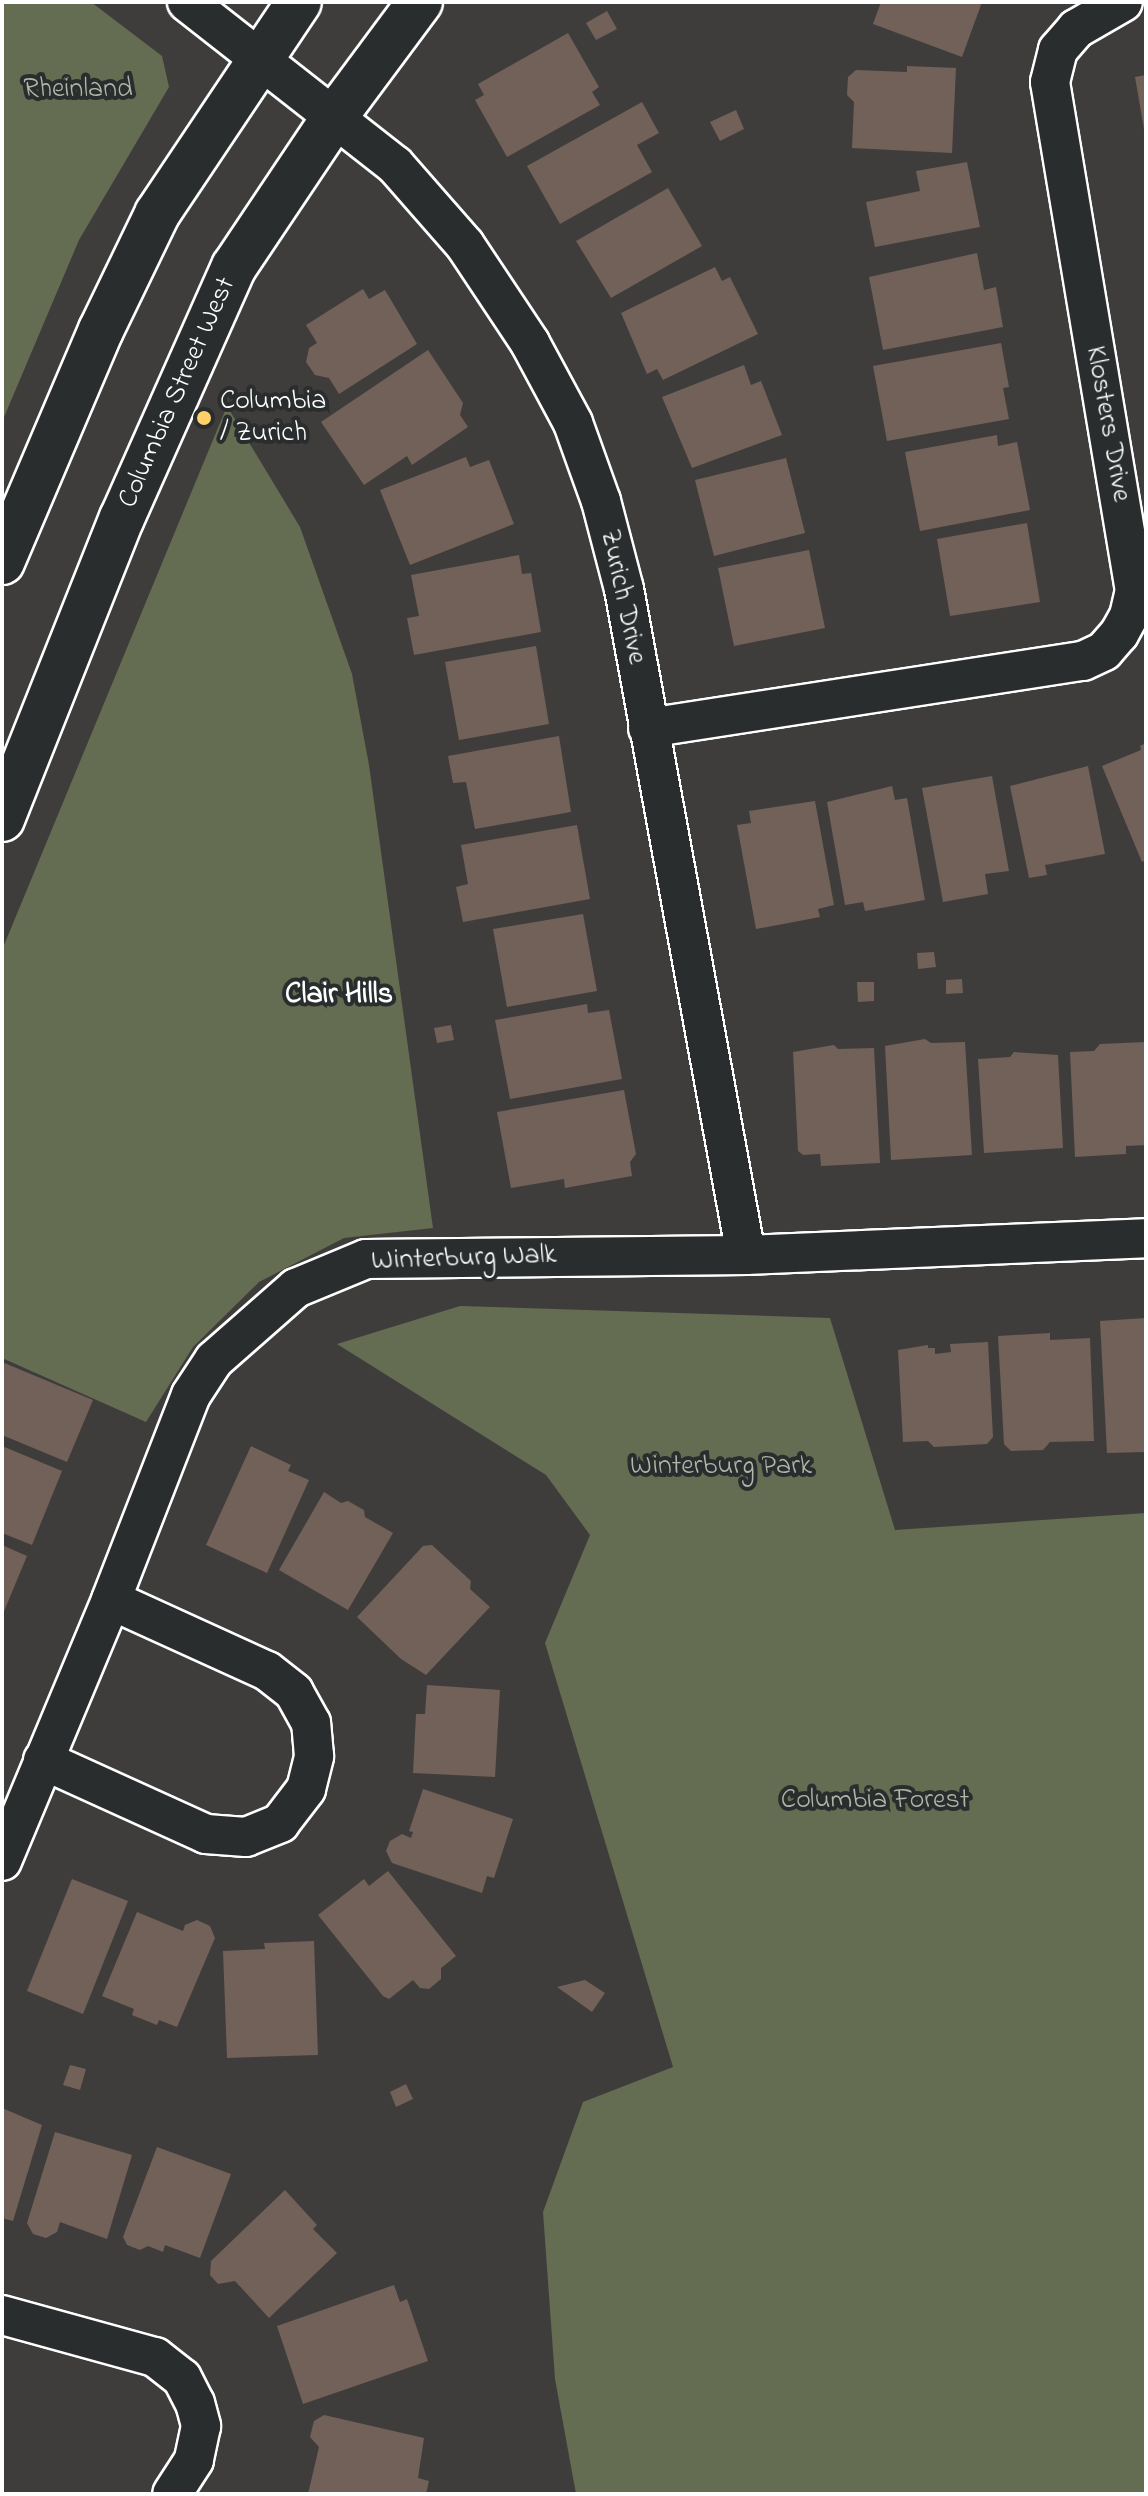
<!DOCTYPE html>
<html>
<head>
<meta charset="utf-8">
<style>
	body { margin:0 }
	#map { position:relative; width:1148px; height:2496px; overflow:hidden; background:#3f3d3b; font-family:"Indie Flower",sans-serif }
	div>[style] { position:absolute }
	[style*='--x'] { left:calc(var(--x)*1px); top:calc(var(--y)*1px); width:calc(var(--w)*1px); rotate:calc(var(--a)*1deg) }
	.green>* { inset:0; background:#646c52 }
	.building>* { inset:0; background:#716158 }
	.roads { filter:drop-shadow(2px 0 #fff) drop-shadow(-2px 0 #fff) drop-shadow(0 2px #fff) drop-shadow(0 -2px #fff) }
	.street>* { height:38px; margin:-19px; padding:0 19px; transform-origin:19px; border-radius:19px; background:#2a2d2e }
	.secondary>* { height:44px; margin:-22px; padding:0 22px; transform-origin:22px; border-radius:22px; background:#2a2d2e }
	.dots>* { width:22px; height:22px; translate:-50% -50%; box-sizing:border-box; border:4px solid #2a2d2e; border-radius:50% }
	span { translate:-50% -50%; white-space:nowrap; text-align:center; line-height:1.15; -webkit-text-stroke:8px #2a2d2e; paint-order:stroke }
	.park-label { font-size:28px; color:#b2b6a8 }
	.street-label { font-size:28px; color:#fff }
	.poi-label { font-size:28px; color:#fff }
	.left { translate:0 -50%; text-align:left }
	.neighbourhood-label { font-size:30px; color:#fff; font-weight:700 }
	.frame { position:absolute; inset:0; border:4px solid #fff; pointer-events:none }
</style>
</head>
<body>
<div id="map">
	<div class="green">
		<div style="clip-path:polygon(2px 2px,91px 2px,162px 56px,169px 87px,79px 240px,2px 422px)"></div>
		<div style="clip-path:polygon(227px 406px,300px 527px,352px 674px,369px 765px,433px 1228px,344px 1238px,259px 1282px,193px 1347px,146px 1422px,2px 1358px,2px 950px)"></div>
		<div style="clip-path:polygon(460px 1306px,830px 1318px,895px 1530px,1146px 1513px,1146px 2494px,576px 2494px,555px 2379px,543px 2212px,583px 2102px,673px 2067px,545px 1643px,590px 1535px,546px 1475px,337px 1344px)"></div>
	</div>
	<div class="building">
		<div style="clip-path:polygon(881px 2px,982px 2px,962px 57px,873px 24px)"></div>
		<div style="clip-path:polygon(607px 11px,617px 29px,596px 40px,586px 23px)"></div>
		<div style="clip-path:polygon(568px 33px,599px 87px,592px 92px,600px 105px,507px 157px,475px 100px,484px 95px,478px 84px)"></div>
		<div style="clip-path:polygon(907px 66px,956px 68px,952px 153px,852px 148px,854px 102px,847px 95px,848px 77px,856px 70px,907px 72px)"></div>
		<div style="clip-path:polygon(1146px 75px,1146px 129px,1144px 129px,1135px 77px)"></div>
		<div style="clip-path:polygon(642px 102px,659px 133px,637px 145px,652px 172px,560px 224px,527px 166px)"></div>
		<div style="clip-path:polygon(736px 110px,744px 129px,720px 141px,710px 122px)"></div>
		<div style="clip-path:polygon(967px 162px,980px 227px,875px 247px,866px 202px,920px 191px,916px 171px)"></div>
		<div style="clip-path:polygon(668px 188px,702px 246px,611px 298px,576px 241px)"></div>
		<div style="clip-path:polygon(977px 253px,984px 290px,996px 287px,1003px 327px,883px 350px,869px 277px)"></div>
		<div style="clip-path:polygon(715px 267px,722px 281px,730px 277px,758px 334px,663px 380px,657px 369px,647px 374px,621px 313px)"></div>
		<div style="clip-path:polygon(363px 289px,369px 299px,385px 290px,417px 344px,339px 394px,329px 378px,315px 375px,306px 362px,309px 348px,317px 343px,306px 325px)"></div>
		<div style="clip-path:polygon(1001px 343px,1009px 387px,1003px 388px,1009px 419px,887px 441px,873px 366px)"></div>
		<div style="clip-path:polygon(428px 350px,463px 403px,460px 415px,468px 427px,412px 465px,407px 456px,364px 485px,321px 422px)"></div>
		<div style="clip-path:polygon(744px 365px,751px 385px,761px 381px,782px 435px,692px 468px,662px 397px)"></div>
		<div style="clip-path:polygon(997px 435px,998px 446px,1017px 442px,1030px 510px,920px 531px,905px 452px)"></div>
		<div style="clip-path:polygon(466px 457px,470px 467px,489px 460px,514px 524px,410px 565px,380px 490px)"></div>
		<div style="clip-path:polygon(786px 458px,805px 533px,714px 556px,695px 480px)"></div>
		<div style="clip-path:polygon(1027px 523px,1040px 602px,950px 616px,937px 539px)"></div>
		<div style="clip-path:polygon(809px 550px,825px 628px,734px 646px,718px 568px)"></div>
		<div style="clip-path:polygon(519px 555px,522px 574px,531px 573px,541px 632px,414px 655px,407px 618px,419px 616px,411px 575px)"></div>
		<div style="clip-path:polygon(536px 646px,549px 724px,459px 740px,445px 662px)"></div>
		<div style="clip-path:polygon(559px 736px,571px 812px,475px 829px,466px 782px,453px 783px,448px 756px)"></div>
		<div style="clip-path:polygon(1146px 743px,1146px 860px,1142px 862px,1102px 766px,1141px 750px,1140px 746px)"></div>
		<div style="clip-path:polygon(1088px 766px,1105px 854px,1045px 865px,1047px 875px,1029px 878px,1010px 786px)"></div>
		<div style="clip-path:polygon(992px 776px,1009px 871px,985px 874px,988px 894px,943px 902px,922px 788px)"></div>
		<div style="clip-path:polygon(892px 786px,895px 800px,907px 798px,925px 900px,865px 911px,863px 902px,845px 905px,827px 802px)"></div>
		<div style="clip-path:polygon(815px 801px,834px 905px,818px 909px,820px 917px,756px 929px,737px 825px,751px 823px,749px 811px)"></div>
		<div style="clip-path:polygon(577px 825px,590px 899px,463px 922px,456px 887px,468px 884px,461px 845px)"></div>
		<div style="clip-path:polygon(583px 914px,597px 991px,507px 1007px,493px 929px)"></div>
		<div style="clip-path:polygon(934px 952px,936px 967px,918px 969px,917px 953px)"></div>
		<div style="clip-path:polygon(962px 979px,963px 993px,946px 994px,946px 980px)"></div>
		<div style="clip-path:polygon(857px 982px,874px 982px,874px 1001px,858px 1002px)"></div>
		<div style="clip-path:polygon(587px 1004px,588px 1013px,609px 1010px,622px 1079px,510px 1099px,495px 1020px)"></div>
		<div style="clip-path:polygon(451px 1025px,454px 1040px,437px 1043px,434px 1028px)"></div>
		<div style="clip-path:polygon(925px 1039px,931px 1043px,965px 1042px,972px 1155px,891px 1160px,885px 1046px)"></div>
		<div style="clip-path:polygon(1146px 1042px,1146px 1145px,1126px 1146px,1126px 1154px,1075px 1157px,1070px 1052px,1094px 1051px,1100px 1044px)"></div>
		<div style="clip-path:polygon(834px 1045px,838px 1049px,874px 1048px,880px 1163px,821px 1166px,820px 1154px,803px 1155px,798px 1151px,793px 1052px)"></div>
		<div style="clip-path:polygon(1014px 1052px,1058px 1055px,1063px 1148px,984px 1153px,978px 1059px,1010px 1057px)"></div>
		<div style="clip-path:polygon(624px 1090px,636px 1154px,630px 1162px,632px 1176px,565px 1188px,564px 1179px,511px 1188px,497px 1112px)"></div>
		<div style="clip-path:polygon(1146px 1318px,1146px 1452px,1107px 1453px,1100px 1321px)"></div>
		<div style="clip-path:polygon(1050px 1333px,1050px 1340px,1090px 1338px,1094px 1441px,1050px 1442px,1043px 1450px,1011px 1451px,1004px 1444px,998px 1336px)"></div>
		<div style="clip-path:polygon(988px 1342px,993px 1437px,987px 1444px,934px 1447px,928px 1441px,903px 1442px,898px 1350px,928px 1345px,928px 1348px,935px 1348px,935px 1354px,951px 1352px,950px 1344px)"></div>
		<div style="clip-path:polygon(2px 1362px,93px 1400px,67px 1462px,2px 1435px)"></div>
		<div style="clip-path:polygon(2px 1446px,62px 1471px,32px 1545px,2px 1533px)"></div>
		<div style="clip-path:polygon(251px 1446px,291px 1465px,288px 1471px,309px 1480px,267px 1573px,206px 1545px)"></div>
		<div style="clip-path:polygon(324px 1492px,341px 1503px,348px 1501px,364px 1510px,365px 1517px,393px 1533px,348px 1610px,279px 1570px)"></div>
		<div style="clip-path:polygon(2px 1545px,27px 1556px,2px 1616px)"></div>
		<div style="clip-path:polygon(432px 1545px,471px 1581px,470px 1589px,490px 1607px,426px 1675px,401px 1659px,357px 1617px,423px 1546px)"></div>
		<div style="clip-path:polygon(427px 1685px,500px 1690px,495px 1777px,413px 1773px,416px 1714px,425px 1714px)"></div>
		<div style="clip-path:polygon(423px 1789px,513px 1819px,494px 1878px,487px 1876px,482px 1893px,392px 1863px,386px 1851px,390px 1841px,402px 1834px,411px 1838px,413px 1832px,409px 1831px)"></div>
		<div style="clip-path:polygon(388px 1871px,456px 1956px,441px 1968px,441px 1979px,429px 1989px,420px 1988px,413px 1980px,389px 1999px,383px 1996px,318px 1915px,364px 1879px,369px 1886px)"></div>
		<div style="clip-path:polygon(72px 1879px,128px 1901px,83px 2014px,27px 1991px)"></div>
		<div style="clip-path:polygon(137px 1912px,183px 1931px,185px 1925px,197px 1920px,210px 1926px,215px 1938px,177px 2027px,159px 2020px,157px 2025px,132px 2015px,134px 2009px,102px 1996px)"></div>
		<div style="clip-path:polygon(314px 1941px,318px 2055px,227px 2058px,223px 1951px,265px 1949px,264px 1943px)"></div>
		<div style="clip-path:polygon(585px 1980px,605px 1993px,592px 2012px,557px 1987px)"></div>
		<div style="clip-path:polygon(70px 2065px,86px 2069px,80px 2090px,63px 2085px)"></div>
		<div style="clip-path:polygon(406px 2084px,413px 2099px,396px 2107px,390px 2092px)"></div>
		<div style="clip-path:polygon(2px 2108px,42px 2125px,13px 2221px,2px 2218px)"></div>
		<div style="clip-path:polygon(55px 2132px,132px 2155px,107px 2239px,60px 2222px,57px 2232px,46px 2238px,33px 2234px,27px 2223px)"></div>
		<div style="clip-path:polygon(157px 2147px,231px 2174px,200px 2258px,165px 2245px,163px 2252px,148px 2246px,140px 2250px,127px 2245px,123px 2237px)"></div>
		<div style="clip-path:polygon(285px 2190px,317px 2225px,313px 2229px,337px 2253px,269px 2318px,235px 2281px,218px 2284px,210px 2275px,211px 2261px)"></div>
		<div style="clip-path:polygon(394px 2285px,400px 2302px,407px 2299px,428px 2361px,303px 2404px,277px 2326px)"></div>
		<div style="clip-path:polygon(324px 2415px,424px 2438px,418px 2478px,429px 2481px,426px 2494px,308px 2494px,319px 2447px,310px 2437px,314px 2421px)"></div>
	</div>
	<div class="roads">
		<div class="street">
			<div style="--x:187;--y:2;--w:264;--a:38.1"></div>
			<div style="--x:395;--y:165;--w:106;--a:48.8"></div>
			<div style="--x:465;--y:245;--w:118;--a:56.4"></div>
			<div style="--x:530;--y:343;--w:91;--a:61.7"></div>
			<div style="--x:573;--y:423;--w:83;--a:70.3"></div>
			<div style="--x:601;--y:501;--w:91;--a:75.4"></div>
			<div style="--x:624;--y:589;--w:677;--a:79.62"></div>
			<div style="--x:648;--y:728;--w:440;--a:-8.8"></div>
			<div style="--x:1083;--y:661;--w:23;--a:-25"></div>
			<div style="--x:1104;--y:651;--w:23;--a:-49"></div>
			<div style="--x:1119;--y:634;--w:21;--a:-61"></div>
			<div style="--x:1129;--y:616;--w:26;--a:-77"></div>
			<div style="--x:1135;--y:591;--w:516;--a:-99.48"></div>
			<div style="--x:1050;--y:82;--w:33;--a:-76"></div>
			<div style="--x:1058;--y:50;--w:28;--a:-49"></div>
			<div style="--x:1076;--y:29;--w:54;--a:-29.9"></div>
			<div style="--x:43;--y:1760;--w:179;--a:24.4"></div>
			<div style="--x:206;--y:1834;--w:40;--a:4.3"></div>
			<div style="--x:246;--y:1837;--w:37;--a:-22"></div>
			<div style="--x:280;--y:1823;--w:43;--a:-52.6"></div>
			<div style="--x:306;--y:1789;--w:34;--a:-76"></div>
			<div style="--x:314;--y:1756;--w:33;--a:-95"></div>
			<div style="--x:311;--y:1723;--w:35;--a:-119"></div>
			<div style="--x:294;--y:1692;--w:34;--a:-142"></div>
			<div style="--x:267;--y:1671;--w:171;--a:-155.5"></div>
			<div style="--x:2;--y:1861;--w:283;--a:-67.3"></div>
			<div style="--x:111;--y:1600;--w:220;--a:-68.7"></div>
			<div style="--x:191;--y:1395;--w:42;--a:-56.7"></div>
			<div style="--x:214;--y:1360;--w:109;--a:-41.3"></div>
			<div style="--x:296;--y:1288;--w:76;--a:-22.5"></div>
			<div style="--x:366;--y:1259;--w:380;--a:-0.6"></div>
			<div style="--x:746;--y:1255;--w:400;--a:-2.4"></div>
			<div style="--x:2;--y:2315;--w:159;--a:15.4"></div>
			<div style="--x:155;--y:2357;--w:34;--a:38"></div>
			<div style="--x:182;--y:2378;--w:28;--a:63"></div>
			<div style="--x:195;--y:2403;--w:24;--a:75"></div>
			<div style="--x:201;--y:2426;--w:35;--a:102"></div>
			<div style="--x:194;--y:2460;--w:40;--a:122.9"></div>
		</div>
		<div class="secondary">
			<div style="--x:2;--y:562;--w:252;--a:-66.9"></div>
			<div style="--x:101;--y:330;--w:129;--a:-64.2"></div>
			<div style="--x:157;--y:214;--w:255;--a:-56.2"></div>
			<div style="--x:2;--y:819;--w:324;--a:-68.3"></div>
			<div style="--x:122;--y:518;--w:275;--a:-66"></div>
			<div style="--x:234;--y:267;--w:178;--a:-56.2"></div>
			<div style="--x:333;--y:119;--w:146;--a:-53.4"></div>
		</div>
	</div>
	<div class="dots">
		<div style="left:204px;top:418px;background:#ffd166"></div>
	</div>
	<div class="park-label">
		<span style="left:78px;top:90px">Rheinland</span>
		<span style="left:721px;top:1467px">Winterburg Park</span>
		<span style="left:875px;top:1801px">Columbia Forest</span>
	</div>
	<div class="street-label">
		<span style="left:178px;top:393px;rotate:-66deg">Columbia Street West</span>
		<span style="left:1107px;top:424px;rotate:80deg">Klosters Drive</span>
		<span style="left:622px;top:597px;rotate:78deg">Zurich Drive</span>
		<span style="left:464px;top:1259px;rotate:-2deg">Winterburg Walk</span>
	</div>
	<div class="poi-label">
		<span class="left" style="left:220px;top:418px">Columbia<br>/ Zurich</span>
	</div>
	<div class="neighbourhood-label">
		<span style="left:339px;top:995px">Clair Hills</span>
	</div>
	<div class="frame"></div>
</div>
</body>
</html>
